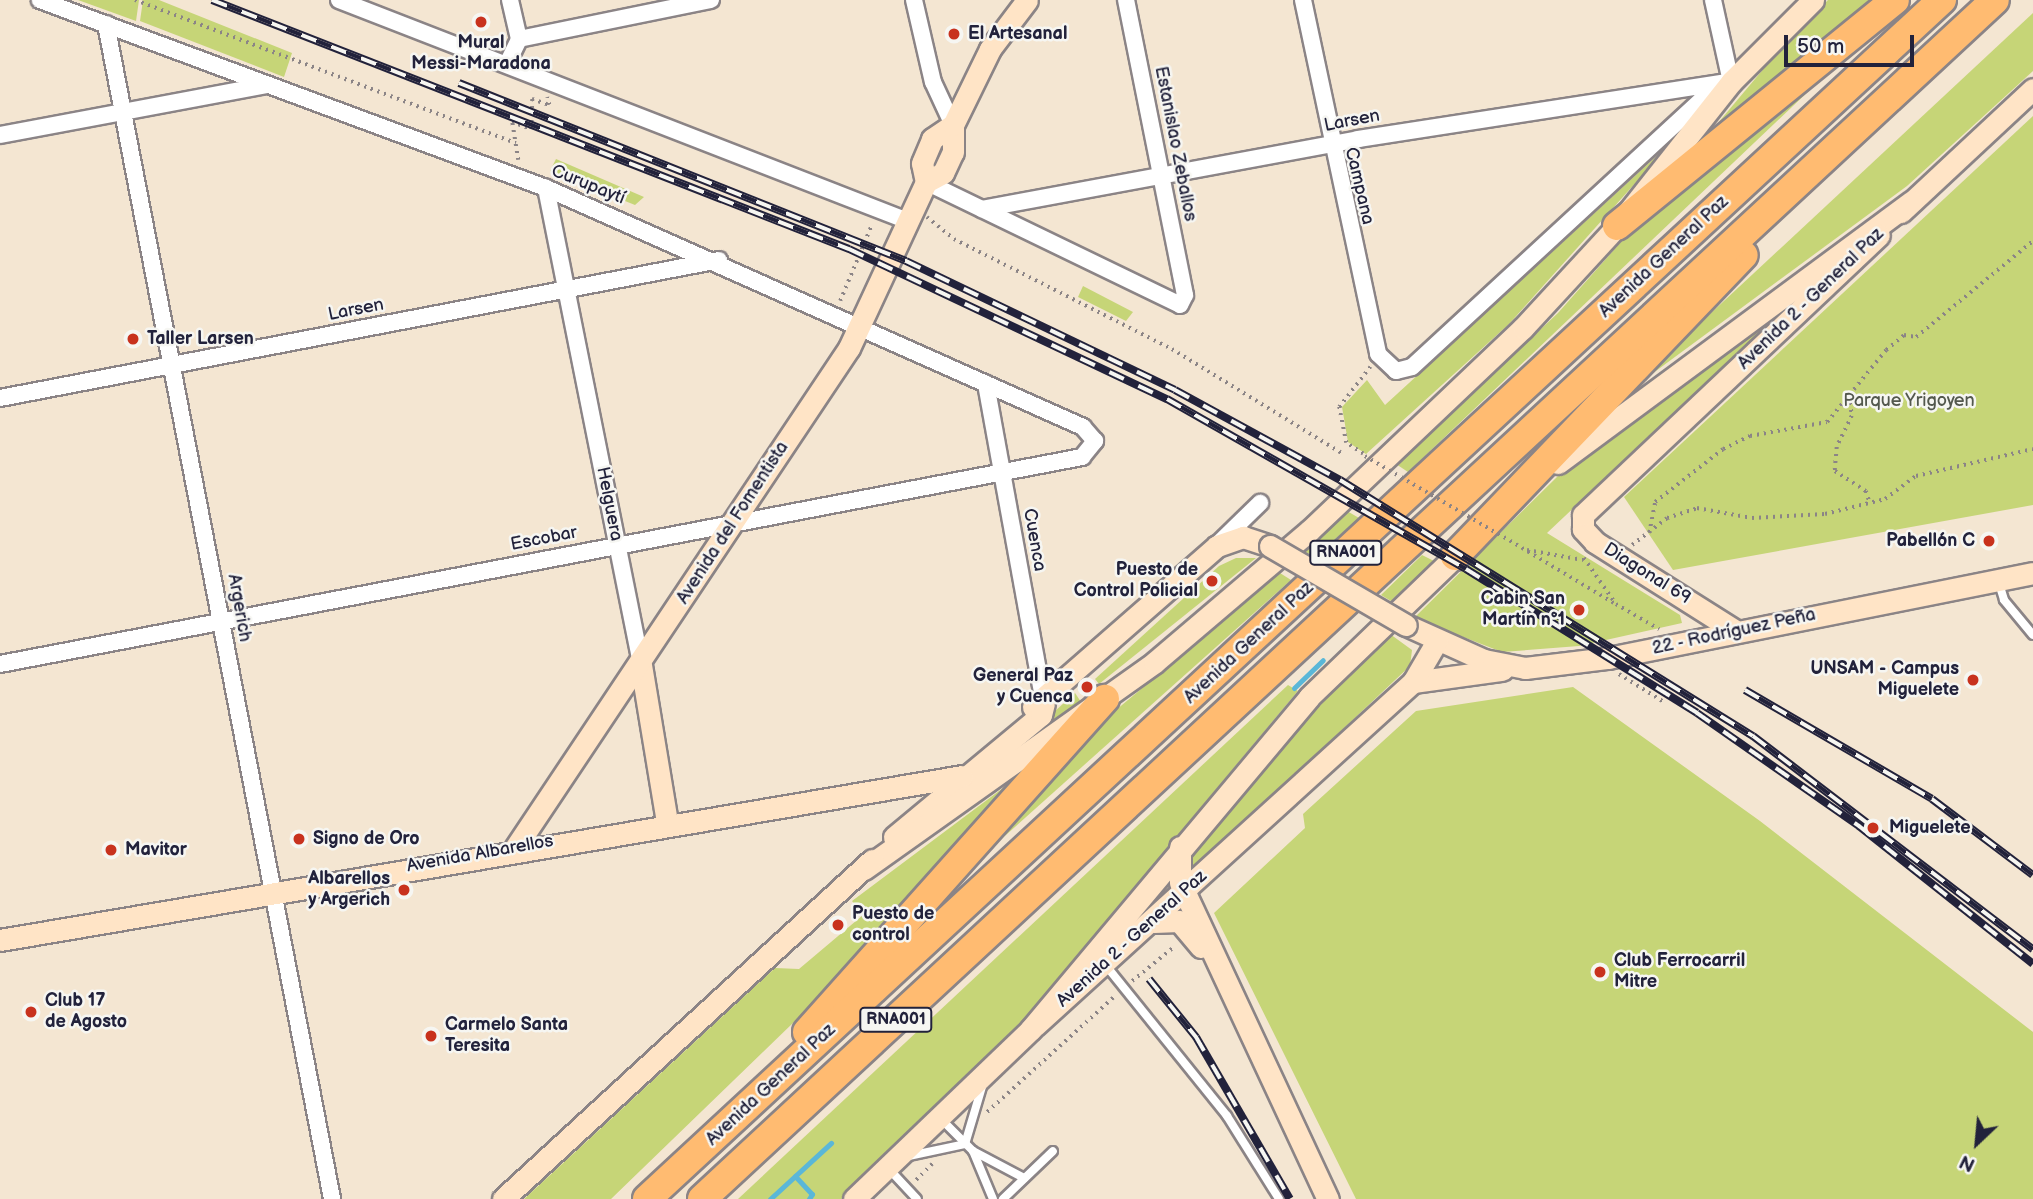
<!DOCTYPE html>
<html>
<head>
<meta charset="utf-8">
<style>
	body { margin:0 }
	#map { position:relative; width:2033px; height:1199px; overflow:hidden; background:#f4e6d2; font-family:"Balsamiq Sans",sans-serif }
	div>[style] { position:absolute }
	[style*='--x'] { left:calc(var(--x)*1px); top:calc(var(--y)*1px); width:calc(var(--w)*1px); rotate:calc(var(--a)*1deg) }
	.green>* { inset:0; background:#c6d577 }
	.stream>* { height:5px; margin:-2.5px; padding:0 2.5px; transform-origin:2.5px; border-radius:2.5px; background:#5ab7d8 }
	.path>* { height:3.5px; margin-top:-1.75px; transform-origin:0; background:repeating-linear-gradient(90deg,#8b8486 0 2px,transparent 0 7px) }
	.roads { filter:drop-shadow(2px 0 #8b8486) drop-shadow(-2px 0 #8b8486) drop-shadow(0 2px #8b8486) drop-shadow(0 -2px #8b8486) }
	.lane>* { height:8px; margin:-4px; padding:0 4px; transform-origin:4px; border-radius:4px; background:#fff }
	.street>* { height:16px; margin:-8px; padding:0 8px; transform-origin:8px; border-radius:8px; background:#fff }
	.secondary>* { height:21px; margin:-10.5px; padding:0 10.5px; transform-origin:10.5px; border-radius:10.5px; background:#ffe4c6 }
	.highway>* { height:28px; margin:-14px; padding:0 14px; transform-origin:14px; border-radius:14px; background:#ffbb71 }
	.rail>* { height:8px; margin-top:-4px; transform-origin:0; background:repeating-linear-gradient(90deg,#f6f6f2 0 16px,#22223b 0 32px); box-sizing:border-box; border-block:2px solid #22223b }
	.path-bridge>* { height:3.5px; margin-top:-1.75px; transform-origin:0; background:repeating-linear-gradient(90deg,#8b8486 0 2px,transparent 0 7px) }
	.bridges { filter:drop-shadow(2px 0 #8b8486) drop-shadow(-2px 0 #8b8486) drop-shadow(0 2px #8b8486) drop-shadow(0 -2px #8b8486) }
	.secondary-bridge>* { height:21px; margin:-10.5px; padding:0 10.5px; transform-origin:10.5px; border-radius:10.5px; background:#ffe4c6 }
	.dots>* { width:19px; height:19px; translate:-50% -50%; box-sizing:border-box; border:4px solid #f6f6f2; border-radius:50% }
	span { translate:-50% -50%; white-space:nowrap; text-align:center; line-height:1.15; -webkit-text-stroke:5px #f6f6f2; paint-order:stroke }
	.shield-label span { padding:2px 5px; background:#f6f6f2; border:2px solid; border-radius:5px; -webkit-text-stroke-width:0 }
	.shield-label { font-size:16px; color:#22223b; font-weight:700 }
	.poi-label { font-size:18px; color:#22223b; font-weight:700 }
	.left { translate:0 -50%; text-align:left }
	.right { translate:-100% -50%; text-align:right }
	.street-label { font-size:18px; color:#22223b }
	.park-label { font-size:18px; color:#53584d }
	.north { position:absolute; left:1942px; top:1108px; width:70px; height:70px; -webkit-text-stroke:5px #f6f6f2; paint-order:stroke; rotate:206deg; font-size:19px; font-weight:700; line-height:28px; text-align:center; color:#22223b }
	.north::after { content:''; display:block; margin:auto; width:24px; height:32px; background:#22223b; clip-path:polygon(50% 0,100% 100%,50% 72%,0 100%) }
	.scale { position:absolute; left:1784px; top:35px; width:130px; height:32px; box-sizing:border-box; border:4px solid #22223b; border-top:0; padding-left:9px; font-size:21px; line-height:24px; white-space:nowrap; color:#22223b; -webkit-text-stroke:5px #f6f6f2; paint-order:stroke }
</style>
</head>
<body>
<div id="map">
	<div class="green">
		<div style="clip-path:polygon(78px 0,139px 0,136px 21px)"></div>
		<div style="clip-path:polygon(143px 0,159px 0,292px 53px,284px 77px,140px 21px)"></div>
		<div style="clip-path:polygon(1828px 0,1872px 0,1702px 142px,1786px 42px)"></div>
		<div style="clip-path:polygon(1895px 9px,1408px 472px,1396px 464px,1558px 313px,1628px 234px)"></div>
		<div style="clip-path:polygon(2033px 13px,2033px 71px,1907px 186px,1622px 396px)"></div>
		<div style="clip-path:polygon(2033px 116px,2033px 505px,1673px 570px,1624px 497px)"></div>
		<div style="clip-path:polygon(1673px 141px,1509px 324px,1366px 454px,1348px 442px,1342px 407px,1367px 380px,1385px 405px)"></div>
		<div style="clip-path:polygon(556px 159px,644px 197px,635px 205px,550px 171px)"></div>
		<div style="clip-path:polygon(1083px 286px,1133px 312px,1126px 321px,1078px 297px)"></div>
		<div style="clip-path:polygon(1797px 297px,1547px 533px,1680px 615px,1682px 623px,1579px 646px,1502px 652px,1414px 618px,1558px 476px,1642px 407px)"></div>
		<div style="clip-path:polygon(1347px 511px,1359px 518px,1315px 557px,1304px 551px)"></div>
		<div style="clip-path:polygon(1422px 555px,1434px 561px,1391px 601px,1381px 595px)"></div>
		<div style="clip-path:polygon(1236px 558px,1256px 558px,1099px 684px,1095px 679px,1219px 566px)"></div>
		<div style="clip-path:polygon(1280px 573px,1291px 580px,941px 893px,1110px 715px)"></div>
		<div style="clip-path:polygon(1390px 634px,1412px 650px,1410px 666px,1188px 875px,1184px 862px,1311px 710px)"></div>
		<div style="clip-path:polygon(1288px 685px,1298px 691px,1013px 1033px,841px 1199px,738px 1199px)"></div>
		<div style="clip-path:polygon(1573px 687px,1760px 821px,2033px 1032px,2033px 1199px,1356px 1199px,1214px 913px,1305px 828px,1303px 814px,1416px 711px)"></div>
		<div style="clip-path:polygon(1075px 693px,1081px 702px,1003px 758px)"></div>
		<div style="clip-path:polygon(1031px 767px,826px 991px,611px 1199px,524px 1199px,775px 968px,799px 969px,863px 915px,852px 901px)"></div>
	</div>
	<div class="stream">
		<div style="--x:1294;--y:688;--w:40;--a:-44"></div>
		<div style="--x:795;--y:1176;--w:25;--a:47"></div>
		<div style="--x:812;--y:1194;--w:6;--a:121"></div>
		<div style="--x:770;--y:1199;--w:83;--a:-42.6"></div>
	</div>
	<div class="path">
		<div style="--x:135;--y:0;--w:407;--a:20.6"></div>
		<div style="--x:518;--y:160;--w:38;--a:-99"></div>
		<div style="--x:512;--y:122;--w:20;--a:20"></div>
		<div style="--x:531;--y:129;--w:30;--a:-88"></div>
		<div style="--x:532;--y:99;--w:18;--a:19"></div>
		<div style="--x:549;--y:105;--w:8;--a:-104"></div>
		<div style="--x:927;--y:217;--w:35;--a:39"></div>
		<div style="--x:954;--y:239;--w:244;--a:26.8"></div>
		<div style="--x:1172;--y:349;--w:199;--a:31.5"></div>
		<div style="--x:840;--y:301;--w:83;--a:-67.4"></div>
		<div style="--x:1849;--y:396;--w:20;--a:81"></div>
		<div style="--x:1852;--y:416;--w:34;--a:116"></div>
		<div style="--x:1837;--y:447;--w:24;--a:95"></div>
		<div style="--x:1835;--y:471;--w:37;--a:33"></div>
		<div style="--x:1866;--y:491;--w:13;--a:72"></div>
		<div style="--x:1363;--y:454;--w:20;--a:-147"></div>
		<div style="--x:1346;--y:443;--w:37;--a:-101"></div>
		<div style="--x:1339;--y:407;--w:51;--a:-52.2"></div>
		<div style="--x:1649;--y:533;--w:32;--a:-79"></div>
		<div style="--x:1655;--y:502;--w:86;--a:-37.9"></div>
		<div style="--x:1723;--y:449;--w:30;--a:-26"></div>
		<div style="--x:1750;--y:436;--w:78;--a:-10.3"></div>
		<div style="--x:1827;--y:422;--w:93;--a:-50.7"></div>
		<div style="--x:1886;--y:350;--w:23;--a:-40"></div>
		<div style="--x:1904;--y:335;--w:12;--a:9"></div>
		<div style="--x:1916;--y:337;--w:151;--a:-39.4"></div>
		<div style="--x:1504;--y:537;--w:128;--a:31"></div>
		<div style="--x:1632;--y:545;--w:44;--a:-37.6"></div>
		<div style="--x:1667;--y:518;--w:32;--a:-18"></div>
		<div style="--x:1697;--y:508;--w:56;--a:10.3"></div>
		<div style="--x:1752;--y:518;--w:73;--a:-3.1"></div>
		<div style="--x:1825;--y:514;--w:62;--a:-14"></div>
		<div style="--x:1885;--y:499;--w:39;--a:-37"></div>
		<div style="--x:1916;--y:476;--w:120;--a:-13"></div>
		<div style="--x:1527;--y:550;--w:57;--a:10.1"></div>
		<div style="--x:1584;--y:558;--w:56;--a:55.2"></div>
		<div style="--x:1616;--y:604;--w:50;--a:30.2"></div>
		<div style="--x:1619;--y:674;--w:53;--a:31.9"></div>
		<div style="--x:1132;--y:981;--w:55;--a:-39.1"></div>
		<div style="--x:987;--y:1112;--w:174;--a:-42.2"></div>
		<div style="--x:916;--y:1180;--w:24;--a:-45"></div>
	</div>
	<div class="roads">
		<div class="lane">
			<div style="--x:1998;--y:580;--w:21;--a:73"></div>
			<div style="--x:2004;--y:600;--w:45;--a:50.4"></div>
			<div style="--x:1104;--y:963;--w:196;--a:51.2"></div>
			<div style="--x:1227;--y:1116;--w:98;--a:57.9"></div>
			<div style="--x:940;--y:1118;--w:47;--a:45"></div>
			<div style="--x:973;--y:1151;--w:58;--a:27.9"></div>
			<div style="--x:965;--y:1144;--w:67;--a:-73.5"></div>
			<div style="--x:973;--y:1151;--w:52;--a:67.4"></div>
			<div style="--x:904;--y:1157;--w:62;--a:-12"></div>
			<div style="--x:888;--y:1168;--w:42;--a:46.9"></div>
			<div style="--x:1003;--y:1199;--w:69;--a:-43.8"></div>
		</div>
		<div class="street">
			<div style="--x:339;--y:0;--w:610;--a:21.23"></div>
			<div style="--x:914;--y:0;--w:84;--a:77"></div>
			<div style="--x:933;--y:82;--w:47;--a:65.1"></div>
			<div style="--x:1303;--y:0;--w:362;--a:78"></div>
			<div style="--x:1378;--y:354;--w:25;--a:43"></div>
			<div style="--x:1396;--y:371;--w:16;--a:-14"></div>
			<div style="--x:1412;--y:367;--w:393;--a:-42.7"></div>
			<div style="--x:1701;--y:100;--w:26;--a:-31"></div>
			<div style="--x:1713;--y:0;--w:84;--a:77.6"></div>
			<div style="--x:106;--y:24;--w:1197;--a:79.11"></div>
			<div style="--x:519;--y:39;--w:196;--a:-11.5"></div>
			<div style="--x:508;--y:62;--w:25;--a:-64"></div>
			<div style="--x:519;--y:39;--w:40;--a:-103"></div>
			<div style="--x:0;--y:135;--w:271;--a:-10.6"></div>
			<div style="--x:926;--y:182;--w:282;--a:25.8"></div>
			<div style="--x:1180;--y:305;--w:11;--a:-63"></div>
			<div style="--x:1185;--y:295;--w:301;--a:-101.3"></div>
			<div style="--x:546;--y:188;--w:486;--a:78.7"></div>
			<div style="--x:982;--y:209;--w:382;--a:-10.5"></div>
			<div style="--x:1358;--y:139;--w:374;--a:-8.8"></div>
			<div style="--x:986;--y:384;--w:324;--a:79.7"></div>
			<div style="--x:0;--y:398;--w:732;--a:-10.86"></div>
			<div style="--x:1218;--y:544;--w:59;--a:-44.3"></div>
			<div style="--x:0;--y:664;--w:1102;--a:-10.83"></div>
			<div style="--x:1082;--y:457;--w:21;--a:-51"></div>
			<div style="--x:1095;--y:441;--w:18;--a:-131"></div>
			<div style="--x:1083;--y:427;--w:588;--a:-156.01"></div>
			<div style="--x:546;--y:188;--w:540;--a:-159.62"></div>
		</div>
		<div class="secondary">
			<div style="--x:926;--y:182;--w:19;--a:-102"></div>
			<div style="--x:922;--y:163;--w:26;--a:-67"></div>
			<div style="--x:932;--y:139;--w:25;--a:-34"></div>
			<div style="--x:1901;--y:212;--w:180;--a:-43"></div>
			<div style="--x:1558;--y:463;--w:439;--a:-36.5"></div>
			<div style="--x:1406;--y:625;--w:85;--a:24.2"></div>
			<div style="--x:1484;--y:660;--w:42;--a:11"></div>
			<div style="--x:1525;--y:668;--w:84;--a:-6.9"></div>
			<div style="--x:1608;--y:658;--w:433;--a:-11.3"></div>
			<div style="--x:1734;--y:630;--w:165;--a:-147.7"></div>
			<div style="--x:1595;--y:542;--w:18;--a:-133"></div>
			<div style="--x:1583;--y:529;--w:14;--a:-90"></div>
			<div style="--x:1583;--y:515;--w:407;--a:-43.4"></div>
			<div style="--x:641;--y:665;--w:159;--a:80.6"></div>
			<div style="--x:1413;--y:682;--w:90;--a:-7.7"></div>
			<div style="--x:1033;--y:707;--w:244;--a:-41.2"></div>
			<div style="--x:1217;--y:546;--w:28;--a:-19"></div>
			<div style="--x:1243;--y:537;--w:28;--a:18"></div>
			<div style="--x:894;--y:837;--w:191;--a:-39.7"></div>
			<div style="--x:1041;--y:715;--w:12;--a:-76"></div>
			<div style="--x:1180;--y:847;--w:35;--a:90"></div>
			<div style="--x:1180;--y:882;--w:350;--a:65"></div>
			<div style="--x:515;--y:848;--w:601;--a:-56.26"></div>
			<div style="--x:849;--y:348;--w:183;--a:-65.1"></div>
			<div style="--x:926;--y:182;--w:19;--a:-28"></div>
			<div style="--x:943;--y:173;--w:23;--a:-65"></div>
			<div style="--x:953;--y:152;--w:27;--a:-90"></div>
			<div style="--x:953;--y:125;--w:85;--a:-64"></div>
			<div style="--x:990;--y:49;--w:61;--a:-52.9"></div>
			<div style="--x:864;--y:869;--w:357;--a:-35.4"></div>
			<div style="--x:1155;--y:662;--w:202;--a:-40.4"></div>
			<div style="--x:1309;--y:531;--w:295;--a:-43.5"></div>
			<div style="--x:1523;--y:328;--w:139;--a:-47.3"></div>
			<div style="--x:1617;--y:226;--w:184;--a:-51.6"></div>
			<div style="--x:1731;--y:82;--w:116;--a:-45"></div>
			<div style="--x:1154;--y:922;--w:25;--a:-2"></div>
			<div style="--x:1179;--y:921;--w:34;--a:50"></div>
			<div style="--x:0;--y:940;--w:976;--a:-9.67"></div>
			<div style="--x:1030;--y:1030;--w:434;--a:-50"></div>
			<div style="--x:1309;--y:697;--w:215;--a:-43.9"></div>
			<div style="--x:503;--y:1199;--w:501;--a:-42.57"></div>
			<div style="--x:854;--y:1199;--w:244;--a:-43.8"></div>
			<div style="--x:1030;--y:1030;--w:517;--a:-42.26"></div>
			<div style="--x:1413;--y:682;--w:48;--a:-59.7"></div>
		</div>
		<div class="highway">
			<div style="--x:1617;--y:226;--w:358;--a:-39.1"></div>
			<div style="--x:1455;--y:556;--w:417;--a:-46.2"></div>
			<div style="--x:807;--y:1032;--w:447;--a:-48.2"></div>
			<div style="--x:647;--y:1199;--w:1765;--a:-42.8"></div>
			<div style="--x:702;--y:1199;--w:1763;--a:-42.84"></div>
		</div>
	</div>
	<div class="rail">
		<div style="--x:212;--y:0;--w:684;--a:21.35"></div>
		<div style="--x:849;--y:249;--w:352;--a:25.3"></div>
		<div style="--x:1167;--y:399;--w:344;--a:29.6"></div>
		<div style="--x:1466;--y:569;--w:272;--a:31.9"></div>
		<div style="--x:1697;--y:713;--w:198;--a:34.9"></div>
		<div style="--x:1859;--y:826;--w:222;--a:38.4"></div>
		<div style="--x:459;--y:83;--w:481;--a:21.7"></div>
		<div style="--x:906;--y:261;--w:298;--a:25.6"></div>
		<div style="--x:1175;--y:390;--w:188;--a:28.6"></div>
		<div style="--x:1340;--y:480;--w:486;--a:31.8"></div>
		<div style="--x:1753;--y:736;--w:352;--a:37.3"></div>
		<div style="--x:1745;--y:690;--w:216;--a:30.2"></div>
		<div style="--x:1932;--y:799;--w:126;--a:37"></div>
		<div style="--x:1149;--y:979;--w:75;--a:51"></div>
		<div style="--x:1196;--y:1037;--w:187;--a:59.9"></div>
	</div>
	<div class="path-bridge">
		<div style="--x:1365;--y:456;--w:159;--a:30.3"></div>
	</div>
	<div class="bridges">
		<div class="secondary-bridge">
			<div style="--x:1270;--y:546;--w:157;--a:30.2"></div>
		</div>
	</div>
	<div class="dots">
		<div style="left:481px;top:22px;background:#c8321e"></div>
		<div style="left:954px;top:34px;background:#c8321e"></div>
		<div style="left:133px;top:339px;background:#c8321e"></div>
		<div style="left:1989px;top:541px;background:#c8321e"></div>
		<div style="left:1212px;top:581px;background:#c8321e"></div>
		<div style="left:1579px;top:610px;background:#c8321e"></div>
		<div style="left:1973px;top:680px;background:#c8321e"></div>
		<div style="left:1087px;top:687px;background:#c8321e"></div>
		<div style="left:1873px;top:828px;background:#c8321e"></div>
		<div style="left:299px;top:839px;background:#c8321e"></div>
		<div style="left:111px;top:850px;background:#c8321e"></div>
		<div style="left:404px;top:890px;background:#c8321e"></div>
		<div style="left:838px;top:925px;background:#c8321e"></div>
		<div style="left:1600px;top:972px;background:#c8321e"></div>
		<div style="left:31px;top:1012px;background:#c8321e"></div>
		<div style="left:431px;top:1036px;background:#c8321e"></div>
	</div>
	<div class="shield-label">
		<span style="left:1346px;top:553px">RNA001</span>
		<span style="left:896px;top:1020px">RNA001</span>
	</div>
	<div class="poi-label">
		<span class="left" style="left:968px;top:34px">El Artesanal</span>
		<span style="left:481px;top:54px">Mural<br>Messi-Maradona</span>
		<span class="left" style="left:147px;top:339px">Taller Larsen</span>
		<span class="right" style="left:1975px;top:541px">Pabellón C</span>
		<span class="right" style="left:1198px;top:581px">Puesto de<br>Control Policial</span>
		<span class="right" style="left:1565px;top:610px">Cabin San<br>Martín n°1</span>
		<span class="right" style="left:1959px;top:680px">UNSAM - Campus<br>Miguelete</span>
		<span class="right" style="left:1073px;top:687px">General Paz<br>y Cuenca</span>
		<span class="left" style="left:1889px;top:828px">Miguelete</span>
		<span class="left" style="left:313px;top:839px">Signo de Oro</span>
		<span class="left" style="left:125px;top:850px">Mavitor</span>
		<span class="right" style="left:390px;top:890px">Albarellos<br>y Argerich</span>
		<span class="left" style="left:852px;top:925px">Puesto de<br>control</span>
		<span class="left" style="left:1614px;top:972px">Club Ferrocarril<br>Mitre</span>
		<span class="left" style="left:45px;top:1012px">Club 17<br>de Agosto</span>
		<span class="left" style="left:445px;top:1036px">Carmelo Santa<br>Teresita</span>
	</div>
	<div class="street-label">
		<span style="left:1352px;top:121px;rotate:-11deg">Larsen</span>
		<span style="left:1175px;top:144px;rotate:79deg">Estanislao Zeballos</span>
		<span style="left:588px;top:185px;rotate:22deg">Curupaytí</span>
		<span style="left:1359px;top:186px;rotate:77deg">Campana</span>
		<span style="left:1664px;top:257px;rotate:-43deg">Avenida General Paz</span>
		<span style="left:1811px;top:299px;rotate:-44deg">Avenida 2 - General Paz</span>
		<span style="left:356px;top:310px;rotate:-11deg">Larsen</span>
		<span style="left:609px;top:504px;rotate:79deg">Helguera</span>
		<span style="left:733px;top:523px;rotate:-57deg">Avenida del Fomentista</span>
		<span style="left:544px;top:539px;rotate:-11deg">Escobar</span>
		<span style="left:1034px;top:540px;rotate:80deg">Cuenca</span>
		<span style="left:1647px;top:574px;rotate:32deg">Diagonal 69</span>
		<span style="left:239px;top:608px;rotate:80deg">Argerich</span>
		<span style="left:1734px;top:632px;rotate:-12deg">22 - Rodríguez Peña</span>
		<span style="left:1249px;top:643px;rotate:-43deg">Avenida General Paz</span>
		<span style="left:480px;top:854px;rotate:-10deg">Avenida Albarellos</span>
		<span style="left:1132px;top:939px;rotate:-42deg">Avenida 2 - General Paz</span>
		<span style="left:771px;top:1085px;rotate:-43deg">Avenida General Paz</span>
	</div>
	<div class="park-label">
		<span style="left:1909px;top:401px">Parque Yrigoyen</span>
	</div>
	<div class="north">N</div>
	<div class="scale">50 m</div>
</div>
</body>
</html>
